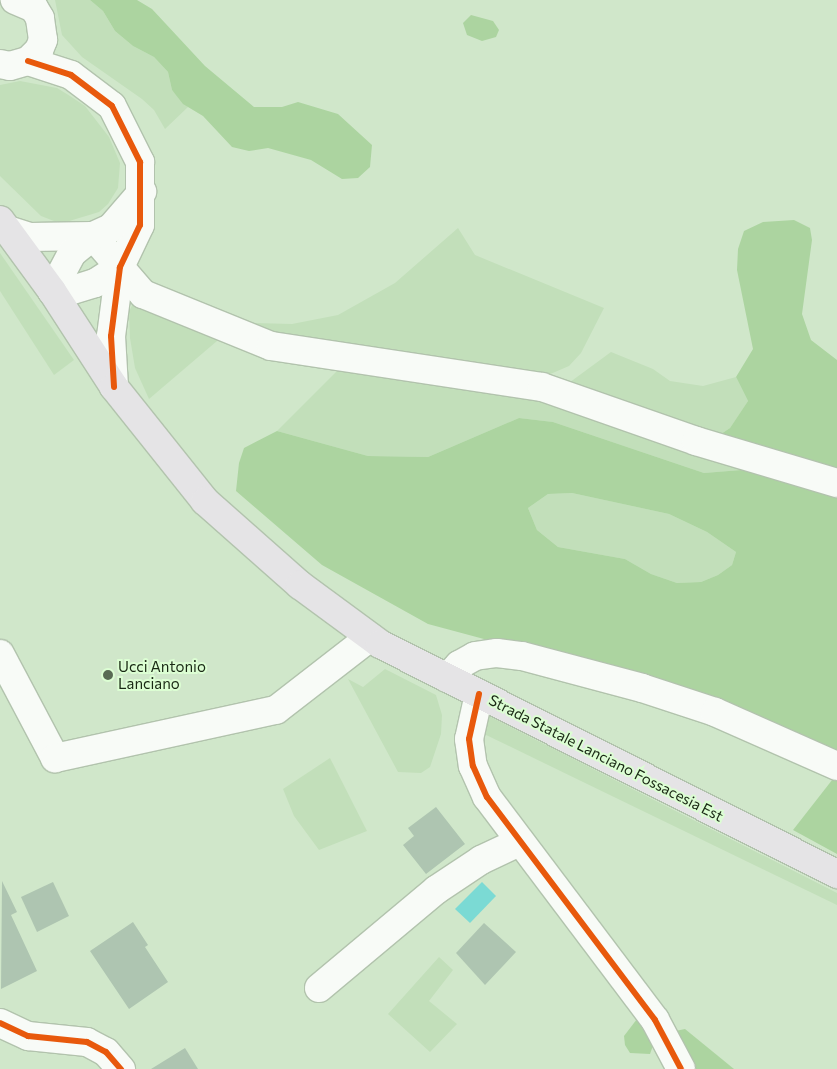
<!DOCTYPE html>
<html>
<head>
<meta charset="utf-8">
<style>
	body { margin:0 }
	#map { position:relative; width:837px; height:1069px; overflow:hidden; background:#d0e7ca; font-family:Commissioner,sans-serif }
	div>[style] { position:absolute }
	[style*='--x'] { left:calc(var(--x)*1px); top:calc(var(--y)*1px); width:calc(var(--w)*1px); rotate:calc(var(--a)*1deg) }
	.green>* { inset:0; background:#c2dfba }
	.forest>* { inset:0; background:#acd4a0 }
	.water>* { inset:0; background:#7bdad4 }
	.building>* { inset:0; background:#aec5b1 }
	.roads { filter:drop-shadow(1px 0 #b2c3ad) drop-shadow(-1px 0 #b2c3ad) drop-shadow(0 1px #b2c3ad) drop-shadow(0 -1px #b2c3ad) }
	.minor>* { height:28px; margin:-14px; padding:0 14px; transform-origin:14px; border-radius:14px; background:#f8fbf7 }
	.major>* { height:28px; margin:-14px; padding:0 14px; transform-origin:14px; border-radius:14px; background:#e5e4e6 }
	.cycleway>* { height:6px; margin:-3px; padding:0 3px; transform-origin:3px; border-radius:3px; background:#e8590c }
	.dots>* { width:14px; height:14px; translate:-50% -50%; box-sizing:border-box; border:2px solid #dcfed3; border-radius:50% }
	span { translate:-50% -50%; white-space:nowrap; text-align:center; line-height:1.15; -webkit-text-stroke:4px #dcfed3; paint-order:stroke }
	.poi-label { font-size:15px; color:#192814 }
	.left { translate:0 -50%; text-align:left }
	.street-label { font-size:15px; color:#192814 }
</style>
</head>
<body>
<div id="map">
	<div class="green">
		<div style="clip-path:polygon(55px 0,90px 0,103px 11px,115px 31px,133px 46px,154px 57px,168px 72px,172px 90px,188px 107px,165px 129px,154px 110px,142px 99px,82px 57px,62px 35px)"></div>
		<div style="clip-path:polygon(20px 81px,57px 88px,70px 96px,85px 106px,109px 137px,120px 163px,118px 188px,108px 204px,99px 212px,66px 222px,54px 221px,41px 216px,0 176px,0 85px)"></div>
		<div style="clip-path:polygon(458px 228px,475px 255px,604px 308px,581px 353px,569px 366px,541px 378px,478px 375px,222px 322px,292px 324px,338px 315px,395px 283px)"></div>
		<div style="clip-path:polygon(0 253px,74px 360px,54px 375px,0 291px)"></div>
		<div style="clip-path:polygon(137px 294px,224px 335px,149px 399px,135px 368px,130px 338px,129px 312px)"></div>
		<div style="clip-path:polygon(611px 352px,653px 369px,670px 381px,703px 386px,736px 377px,748px 401px,730px 428px,712px 440px,562px 388px)"></div>
		<div style="clip-path:polygon(343px 365px,506px 391px,586px 410px,754px 469px,704px 473px,553px 422px,519px 418px,428px 457px,368px 456px,277px 431px)"></div>
		<div style="clip-path:polygon(572px 493px,669px 514px,707px 532px,736px 552px,732px 565px,718px 575px,701px 582px,677px 583px,651px 574px,625px 559px,558px 547px,537px 530px,528px 508px,548px 494px)"></div>
		<div style="clip-path:polygon(385px 669px,436px 695px,442px 715px,441px 734px,430px 767px,421px 773px,398px 772px,348px 679px,363px 687px)"></div>
		<div style="clip-path:polygon(479px 711px,837px 893px,837px 905px,482px 733px)"></div>
		<div style="clip-path:polygon(330px 758px,367px 831px,319px 850px,294px 816px,283px 789px)"></div>
		<div style="clip-path:polygon(439px 957px,453px 970px,429px 1001px,457px 1024px,430px 1052px,388px 1014px)"></div>
	</div>
	<div class="forest">
		<div style="clip-path:polygon(90px 0,137px 0,152px 9px,205px 66px,254px 107px,282px 107px,298px 102px,338px 114px,372px 145px,370px 167px,358px 178px,342px 179px,311px 160px,268px 148px,249px 151px,232px 147px,203px 116px,183px 104px,172px 90px,168px 72px,154px 57px,133px 46px,115px 31px,103px 11px)"></div>
		<div style="clip-path:polygon(471px 15px,493px 21px,499px 30px,496px 37px,482px 41px,467px 35px,463px 23px)"></div>
		<div style="clip-path:polygon(794px 220px,810px 228px,812px 240px,802px 314px,811px 340px,837px 360px,837px 476px,712px 440px,730px 428px,748px 401px,736px 377px,753px 349px,737px 270px,738px 249px,744px 231px,763px 222px)"></div>
		<div style="clip-path:polygon(evenodd,519px 418px,553px 422px,704px 473px,754px 469px,837px 491px,837px 757px,547px 656px,428px 624px,322px 565px,236px 491px,239px 463px,244px 448px,277px 431px,368px 456px,428px 457px,519px 418px,572px 493px,669px 514px,707px 532px,736px 552px,732px 565px,718px 575px,701px 582px,677px 583px,651px 574px,625px 559px,558px 547px,537px 530px,528px 508px,548px 494px,572px 493px)"></div>
		<div style="clip-path:polygon(836px 775px,837px 775px,837px 854px,793px 830px)"></div>
		<div style="clip-path:polygon(637px 1019px,655px 1040px,650px 1054px,630px 1053px,625px 1045px,624px 1036px)"></div>
		<div style="clip-path:polygon(685px 1029px,734px 1069px,689px 1069px,666px 1033px)"></div>
	</div>
	<div class="water">
		<div style="clip-path:polygon(482px 882px,496px 896px,470px 923px,455px 909px)"></div>
	</div>
	<div class="building">
		<div style="clip-path:polygon(436px 807px,465px 844px,426px 874px,403px 845px,414px 836px,408px 828px)"></div>
		<div style="clip-path:polygon(2px 881px,17px 912px,11px 915px,37px 971px,1px 989px)"></div>
		<div style="clip-path:polygon(53px 882px,69px 916px,37px 932px,21px 897px)"></div>
		<div style="clip-path:polygon(133px 922px,148px 945px,145px 947px,168px 982px,129px 1009px,90px 951px)"></div>
		<div style="clip-path:polygon(484px 923px,516px 952px,485px 985px,456px 953px)"></div>
		<div style="clip-path:polygon(185px 1048px,198px 1069px,151px 1069px)"></div>
	</div>
	<div class="roads">
		<div class="minor">
			<div style="--x:28;--y:61;--w:45;--a:18"></div>
			<div style="--x:71;--y:75;--w:51;--a:37.1"></div>
			<div style="--x:112;--y:106;--w:63;--a:63.4"></div>
			<div style="--x:140;--y:162;--w:63;--a:90"></div>
			<div style="--x:140;--y:225;--w:47;--a:115.5"></div>
			<div style="--x:120;--y:267;--w:70;--a:97.4"></div>
			<div style="--x:111;--y:336;--w:51;--a:86.6"></div>
			<div style="--x:0;--y:64;--w:10;--a:11"></div>
			<div style="--x:10;--y:66;--w:19;--a:-16"></div>
			<div style="--x:28;--y:61;--w:16;--a:-45"></div>
			<div style="--x:39;--y:50;--w:11;--a:-68"></div>
			<div style="--x:43;--y:40;--w:22;--a:-98"></div>
			<div style="--x:40;--y:18;--w:12;--a:-121"></div>
			<div style="--x:34;--y:8;--w:21;--a:-157"></div>
			<div style="--x:8;--y:230;--w:23;--a:18"></div>
			<div style="--x:30;--y:237;--w:63;--a:-0.9"></div>
			<div style="--x:93;--y:236;--w:77;--a:49.2"></div>
			<div style="--x:143;--y:294;--w:138;--a:22.1"></div>
			<div style="--x:271;--y:346;--w:274;--a:8.6"></div>
			<div style="--x:542;--y:387;--w:163;--a:19.3"></div>
			<div style="--x:696;--y:441;--w:147;--a:16.6"></div>
			<div style="--x:120;--y:267;--w:30;--a:147"></div>
			<div style="--x:95;--y:283;--w:24;--a:163"></div>
			<div style="--x:72;--y:290;--w:20;--a:177"></div>
			<div style="--x:52;--y:291;--w:43;--a:-62.2"></div>
			<div style="--x:72;--y:253;--w:27;--a:-39"></div>
			<div style="--x:93;--y:236;--w:20;--a:-24"></div>
			<div style="--x:111;--y:228;--w:48;--a:-49.3"></div>
			<div style="--x:0;--y:654;--w:118;--a:62.1"></div>
			<div style="--x:55;--y:758;--w:226;--a:-12.3"></div>
			<div style="--x:276;--y:710;--w:119;--a:-37.8"></div>
			<div style="--x:447;--y:678;--w:18;--a:-47"></div>
			<div style="--x:459;--y:665;--w:18;--a:-29"></div>
			<div style="--x:475;--y:656;--w:22;--a:-8"></div>
			<div style="--x:497;--y:653;--w:25;--a:7"></div>
			<div style="--x:522;--y:656;--w:124;--a:14.9"></div>
			<div style="--x:642;--y:688;--w:77;--a:18.2"></div>
			<div style="--x:715;--y:712;--w:133;--a:23.9"></div>
			<div style="--x:479;--y:694;--w:46;--a:102.5"></div>
			<div style="--x:469;--y:739;--w:27;--a:82"></div>
			<div style="--x:473;--y:766;--w:34;--a:66"></div>
			<div style="--x:487;--y:797;--w:279;--a:53"></div>
			<div style="--x:655;--y:1020;--w:55;--a:62"></div>
			<div style="--x:319;--y:988;--w:153;--a:-39.9"></div>
			<div style="--x:436;--y:890;--w:54;--a:-33.7"></div>
			<div style="--x:481;--y:860;--w:42;--a:-25.3"></div>
			<div style="--x:0;--y:1023;--w:31;--a:25"></div>
			<div style="--x:28;--y:1036;--w:59;--a:5.8"></div>
			<div style="--x:87;--y:1042;--w:21;--a:28"></div>
			<div style="--x:106;--y:1052;--w:23;--a:49"></div>
		</div>
		<div class="major">
			<div style="--x:0;--y:220;--w:88;--a:53.8"></div>
			<div style="--x:52;--y:291;--w:114;--a:57.1"></div>
			<div style="--x:114;--y:387;--w:146;--a:51.4"></div>
			<div style="--x:205;--y:501;--w:127;--a:41.5"></div>
			<div style="--x:300;--y:585;--w:99;--a:36.4"></div>
			<div style="--x:380;--y:644;--w:512;--a:26.72"></div>
		</div>
	</div>
	<div class="cycleway">
		<div style="--x:28;--y:61;--w:45;--a:18"></div>
		<div style="--x:71;--y:75;--w:51;--a:37.1"></div>
		<div style="--x:112;--y:106;--w:63;--a:63.4"></div>
		<div style="--x:140;--y:162;--w:63;--a:90"></div>
		<div style="--x:140;--y:225;--w:47;--a:115.5"></div>
		<div style="--x:120;--y:267;--w:70;--a:97.4"></div>
		<div style="--x:111;--y:336;--w:51;--a:86.6"></div>
		<div style="--x:479;--y:694;--w:46;--a:102.5"></div>
		<div style="--x:469;--y:739;--w:27;--a:82"></div>
		<div style="--x:473;--y:766;--w:34;--a:66"></div>
		<div style="--x:487;--y:797;--w:279;--a:53"></div>
		<div style="--x:655;--y:1020;--w:55;--a:62"></div>
		<div style="--x:0;--y:1023;--w:31;--a:25"></div>
		<div style="--x:28;--y:1036;--w:59;--a:5.8"></div>
		<div style="--x:87;--y:1042;--w:21;--a:28"></div>
		<div style="--x:106;--y:1052;--w:23;--a:49"></div>
	</div>
	<div class="dots">
		<div style="left:108px;top:675px;background:#596b54"></div>
	</div>
	<div class="poi-label">
		<span class="left" style="left:118px;top:675px">Ucci Antonio<br>Lanciano</span>
	</div>
	<div class="street-label">
		<span style="left:606px;top:758px;rotate:27deg">Strada Statale Lanciano Fossacesia Est</span>
	</div>
</div>
</body>
</html>
